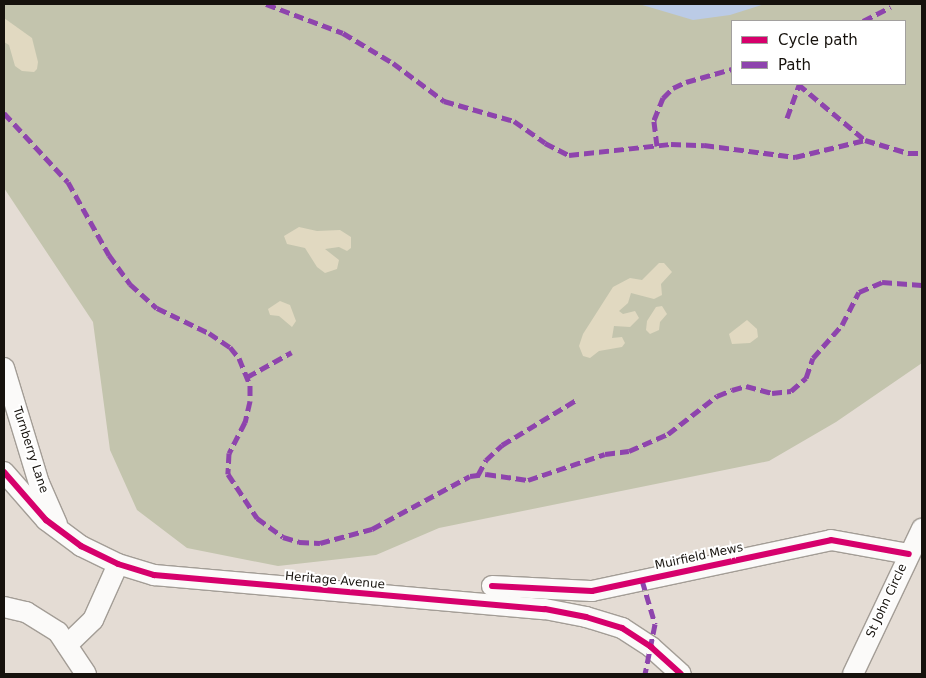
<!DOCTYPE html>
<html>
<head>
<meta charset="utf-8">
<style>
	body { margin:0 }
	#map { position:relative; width:926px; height:678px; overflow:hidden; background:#e4dcd4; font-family:"DejaVu Sans",sans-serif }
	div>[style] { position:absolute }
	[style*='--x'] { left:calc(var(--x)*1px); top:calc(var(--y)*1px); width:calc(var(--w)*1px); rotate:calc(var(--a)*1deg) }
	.green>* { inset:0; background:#c3c4ad }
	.sand>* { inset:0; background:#e1d9c1 }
	.water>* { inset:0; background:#bbcbe6 }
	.roads { filter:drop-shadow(1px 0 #a39d96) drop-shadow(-1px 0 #a39d96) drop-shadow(0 1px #a39d96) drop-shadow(0 -1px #a39d96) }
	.minor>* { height:20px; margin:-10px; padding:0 10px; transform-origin:10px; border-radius:10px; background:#fbfaf9 }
	.quiet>* { height:5px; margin-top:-2.5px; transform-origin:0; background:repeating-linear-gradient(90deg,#8e44ad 0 10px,transparent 0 15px) }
	.cycleway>* { height:6px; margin:-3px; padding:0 3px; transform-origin:3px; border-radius:3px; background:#d6006c }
	span { translate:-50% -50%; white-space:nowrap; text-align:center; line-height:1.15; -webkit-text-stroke:4px #fff; paint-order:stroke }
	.street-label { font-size:12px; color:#16120d }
	.frame { position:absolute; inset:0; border:5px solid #16120d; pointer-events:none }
	.legend { position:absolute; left:731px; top:20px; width:175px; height:65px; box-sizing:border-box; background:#fff; border:1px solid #a2a09e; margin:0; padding:6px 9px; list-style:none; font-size:15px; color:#16120d }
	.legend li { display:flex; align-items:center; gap:10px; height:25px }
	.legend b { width:25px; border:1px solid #a2a09e }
</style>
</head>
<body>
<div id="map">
	<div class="green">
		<div style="clip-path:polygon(evenodd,4px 4px,922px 4px,922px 363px,836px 422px,769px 461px,439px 528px,376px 555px,278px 566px,187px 548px,137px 510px,110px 450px,93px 322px,4px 188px,4px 4px,732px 21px,905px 21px,905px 84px,732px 84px,732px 21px)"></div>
	</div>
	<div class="sand">
		<div style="clip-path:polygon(4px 18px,32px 38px,38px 62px,37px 69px,34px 72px,22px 71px,15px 66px,9px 45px,4px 42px)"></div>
		<div style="clip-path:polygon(299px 227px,317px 231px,340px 230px,351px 237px,351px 248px,347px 251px,339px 247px,325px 249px,339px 260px,337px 269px,325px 273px,317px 267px,305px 248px,287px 244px,284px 236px)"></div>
		<div style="clip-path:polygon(659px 263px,664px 263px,672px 272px,661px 284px,662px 295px,654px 299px,631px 293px,628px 303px,619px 311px,623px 314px,635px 311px,639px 318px,630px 327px,614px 326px,612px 338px,622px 337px,625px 343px,622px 347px,599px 351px,590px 358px,583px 356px,579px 346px,583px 334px,613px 287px,630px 278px,642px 280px)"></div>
		<div style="clip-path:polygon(280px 301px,290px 305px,296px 321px,292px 327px,279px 316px,270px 315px,268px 309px)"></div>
		<div style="clip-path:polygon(662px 306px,667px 314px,660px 322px,659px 330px,650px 334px,646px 330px,647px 321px,656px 307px)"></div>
		<div style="clip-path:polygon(747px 320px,757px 329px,758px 337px,750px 343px,732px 344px,729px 334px)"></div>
	</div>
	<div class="water">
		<div style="clip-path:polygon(639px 4px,765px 4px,730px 15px,693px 20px)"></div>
	</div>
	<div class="roads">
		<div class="minor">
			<div style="--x:4;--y:368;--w:120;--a:73.1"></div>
			<div style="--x:39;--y:483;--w:45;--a:66.3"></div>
			<div style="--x:4;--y:472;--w:64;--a:48.8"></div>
			<div style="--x:46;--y:520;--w:44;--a:36.6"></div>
			<div style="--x:81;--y:546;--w:41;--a:25.9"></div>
			<div style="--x:118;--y:564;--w:38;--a:17"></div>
			<div style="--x:154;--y:575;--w:392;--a:5"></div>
			<div style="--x:545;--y:609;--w:42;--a:11"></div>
			<div style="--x:586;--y:617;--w:38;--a:17"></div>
			<div style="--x:622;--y:628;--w:35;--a:33"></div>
			<div style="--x:651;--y:647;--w:40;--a:42"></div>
			<div style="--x:492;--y:586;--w:100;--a:2.9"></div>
			<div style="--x:592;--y:591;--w:244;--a:-12"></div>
			<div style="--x:831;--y:540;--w:79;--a:10.2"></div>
			<div style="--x:4;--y:607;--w:23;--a:13"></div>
			<div style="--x:26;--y:612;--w:38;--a:32"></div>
			<div style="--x:58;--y:632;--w:50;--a:56.3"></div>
			<div style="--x:67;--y:645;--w:36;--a:-44"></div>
			<div style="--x:93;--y:620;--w:61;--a:-65.9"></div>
			<div style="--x:853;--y:674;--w:161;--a:-64.6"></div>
		</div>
	</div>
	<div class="quiet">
		<div style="--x:266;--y:4;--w:82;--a:20.6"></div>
		<div style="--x:343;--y:33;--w:58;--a:31"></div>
		<div style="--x:393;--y:63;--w:64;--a:36.7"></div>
		<div style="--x:444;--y:101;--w:73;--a:15.9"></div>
		<div style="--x:514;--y:121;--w:38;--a:35"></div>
		<div style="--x:545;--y:143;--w:27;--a:27"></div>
		<div style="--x:569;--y:155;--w:103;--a:-6.2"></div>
		<div style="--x:671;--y:144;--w:33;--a:2"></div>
		<div style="--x:704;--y:145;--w:92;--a:7.5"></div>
		<div style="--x:795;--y:157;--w:72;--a:-13.7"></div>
		<div style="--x:865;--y:140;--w:45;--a:16.8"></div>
		<div style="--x:908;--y:153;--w:14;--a:0"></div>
		<div style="--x:863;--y:21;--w:31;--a:-27"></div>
		<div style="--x:798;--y:84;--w:87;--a:39.9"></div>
		<div style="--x:4;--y:113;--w:94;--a:47.2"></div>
		<div style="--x:68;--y:182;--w:84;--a:60.7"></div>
		<div style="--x:109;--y:255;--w:36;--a:54"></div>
		<div style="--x:130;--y:284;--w:36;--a:42"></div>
		<div style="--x:157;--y:308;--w:58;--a:25.7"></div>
		<div style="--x:209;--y:333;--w:25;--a:34"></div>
		<div style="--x:230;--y:347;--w:14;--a:51"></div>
		<div style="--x:239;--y:358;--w:29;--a:68"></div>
		<div style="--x:250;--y:385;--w:16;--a:90"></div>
		<div style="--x:250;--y:401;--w:22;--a:103"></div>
		<div style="--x:245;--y:422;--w:35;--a:117"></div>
		<div style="--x:229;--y:453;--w:21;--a:93"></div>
		<div style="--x:228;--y:474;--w:53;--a:56.6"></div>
		<div style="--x:257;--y:518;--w:32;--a:36"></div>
		<div style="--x:283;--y:537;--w:17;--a:17"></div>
		<div style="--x:299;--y:542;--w:21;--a:3"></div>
		<div style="--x:320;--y:543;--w:54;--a:-15.1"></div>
		<div style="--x:372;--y:529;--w:111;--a:-28.4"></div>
		<div style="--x:470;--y:476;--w:16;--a:-7"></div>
		<div style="--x:486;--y:474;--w:42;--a:8.1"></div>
		<div style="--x:528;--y:480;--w:81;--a:-18.7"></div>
		<div style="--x:605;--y:454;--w:24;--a:-7"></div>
		<div style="--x:629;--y:451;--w:43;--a:-23.6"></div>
		<div style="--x:668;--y:434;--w:62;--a:-37.8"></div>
		<div style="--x:717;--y:396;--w:16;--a:-22"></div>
		<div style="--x:732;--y:390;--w:15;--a:-16"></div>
		<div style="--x:746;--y:386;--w:27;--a:15"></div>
		<div style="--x:772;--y:393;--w:19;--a:-6"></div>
		<div style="--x:791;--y:391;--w:20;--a:-41"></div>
		<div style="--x:806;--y:378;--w:21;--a:-71"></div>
		<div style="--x:813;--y:358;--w:44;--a:-48.7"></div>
		<div style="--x:842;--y:325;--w:37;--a:-63"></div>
		<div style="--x:859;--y:292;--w:25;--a:-23"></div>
		<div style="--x:882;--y:282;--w:40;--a:4.3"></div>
		<div style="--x:787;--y:118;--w:35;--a:-70"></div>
		<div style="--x:657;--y:146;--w:26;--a:-97"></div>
		<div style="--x:654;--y:120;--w:24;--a:-68"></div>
		<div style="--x:663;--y:98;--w:14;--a:-45"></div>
		<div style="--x:673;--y:88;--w:14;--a:-25"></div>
		<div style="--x:686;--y:82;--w:48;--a:-15.8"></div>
		<div style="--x:247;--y:377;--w:51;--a:-29.1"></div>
		<div style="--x:478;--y:475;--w:17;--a:-62"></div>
		<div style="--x:486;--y:460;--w:22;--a:-43"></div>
		<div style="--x:502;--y:445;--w:87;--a:-31.3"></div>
		<div style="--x:642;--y:580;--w:46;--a:73.5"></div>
		<div style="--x:655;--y:624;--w:51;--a:101.3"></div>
	</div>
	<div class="cycleway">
		<div style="--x:4;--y:472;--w:64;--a:48.8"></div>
		<div style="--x:46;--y:520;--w:44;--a:36.6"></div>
		<div style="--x:81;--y:546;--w:41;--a:25.9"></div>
		<div style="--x:118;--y:564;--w:38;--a:17"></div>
		<div style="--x:154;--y:575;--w:392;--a:5"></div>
		<div style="--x:545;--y:609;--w:42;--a:11"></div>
		<div style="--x:586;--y:617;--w:38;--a:17"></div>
		<div style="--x:622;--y:628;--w:35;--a:33"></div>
		<div style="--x:651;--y:647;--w:40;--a:42"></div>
		<div style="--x:492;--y:586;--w:100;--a:2.9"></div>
		<div style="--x:592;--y:591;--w:244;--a:-12"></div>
		<div style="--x:831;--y:540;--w:79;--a:10.2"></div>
	</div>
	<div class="street-label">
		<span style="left:30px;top:450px;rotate:72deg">Turnberry Lane</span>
		<span style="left:699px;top:557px;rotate:-12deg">Muirfield Mews</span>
		<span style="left:335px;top:581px;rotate:5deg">Heritage Avenue</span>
		<span style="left:887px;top:601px;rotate:-65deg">St John Circle</span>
	</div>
	<div class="frame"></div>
	<ul class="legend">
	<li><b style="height:6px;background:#d6006c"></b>Cycle path</li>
	<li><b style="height:6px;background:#8e44ad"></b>Path</li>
	</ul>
</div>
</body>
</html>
